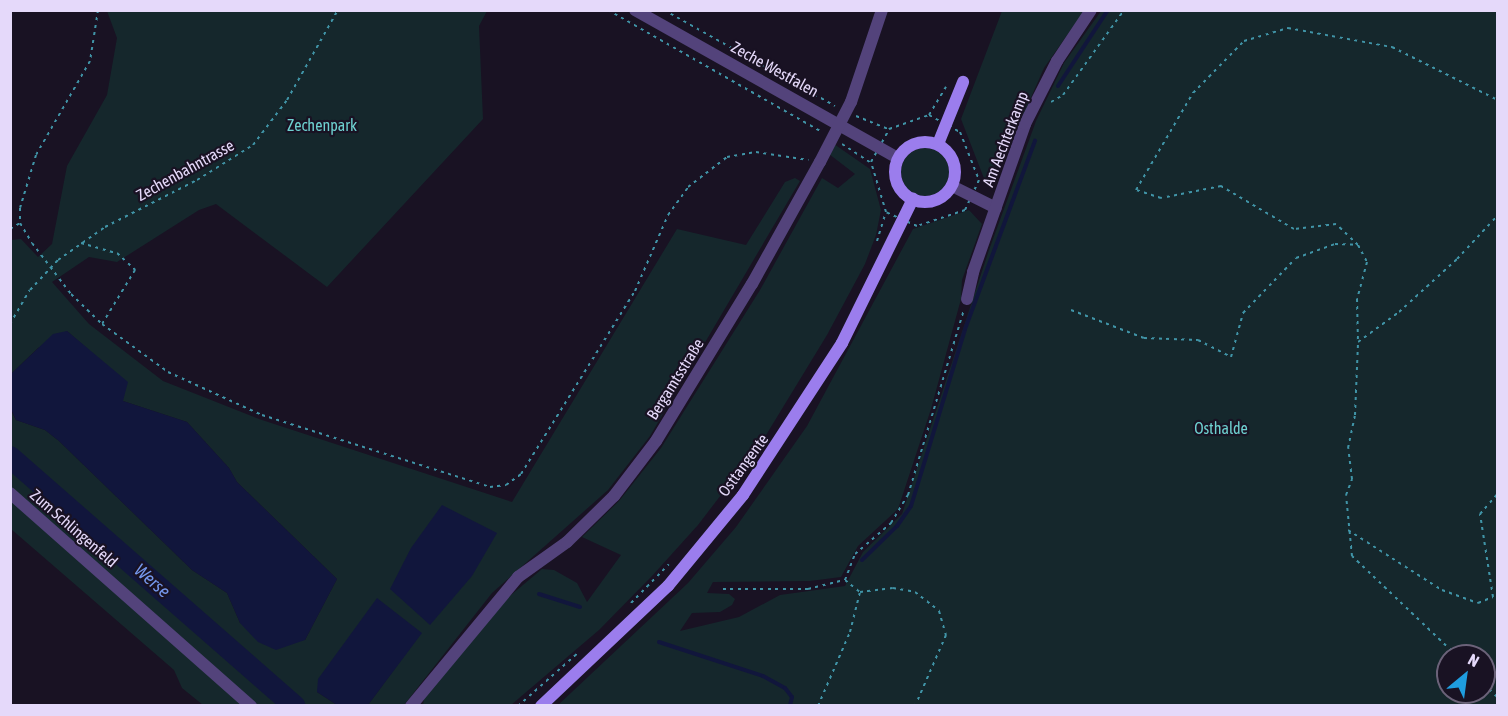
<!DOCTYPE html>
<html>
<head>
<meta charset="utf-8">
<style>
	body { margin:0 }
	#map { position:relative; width:1508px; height:716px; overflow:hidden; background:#191223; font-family:"Asap Condensed",sans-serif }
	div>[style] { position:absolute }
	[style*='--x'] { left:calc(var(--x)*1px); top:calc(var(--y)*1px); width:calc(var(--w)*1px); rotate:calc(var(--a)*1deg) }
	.green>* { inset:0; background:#15272c }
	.round { border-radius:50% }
	.water>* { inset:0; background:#11163c }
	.stream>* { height:4px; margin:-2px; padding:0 2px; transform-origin:2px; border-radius:2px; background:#11163c }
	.river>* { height:22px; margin:-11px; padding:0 11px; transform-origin:11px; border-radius:11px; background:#11163c }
	.path>* { height:2px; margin-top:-1px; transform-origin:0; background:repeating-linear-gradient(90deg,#4094a7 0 3px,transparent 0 7.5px) }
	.street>* { height:12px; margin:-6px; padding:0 6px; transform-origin:6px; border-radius:6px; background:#53437b }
	.secondary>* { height:12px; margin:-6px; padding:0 6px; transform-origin:6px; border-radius:6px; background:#9b7ded }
	.secondary>.ring { margin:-6px; padding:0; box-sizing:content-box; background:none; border:12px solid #9b7ded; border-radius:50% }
	span { translate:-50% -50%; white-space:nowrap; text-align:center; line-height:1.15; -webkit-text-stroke:4.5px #191223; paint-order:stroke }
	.street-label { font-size:16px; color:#e5d9fa }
	.park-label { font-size:16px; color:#6ed0d0 }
	.water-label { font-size:18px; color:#7597ec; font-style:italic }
	.frame { position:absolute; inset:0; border:12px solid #e5d9fa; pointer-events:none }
	.north { position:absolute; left:1436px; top:644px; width:60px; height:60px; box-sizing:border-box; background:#191223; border:2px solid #6b6279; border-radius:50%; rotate:29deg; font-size:16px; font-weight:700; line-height:24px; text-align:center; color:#e5d9fa }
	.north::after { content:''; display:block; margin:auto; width:21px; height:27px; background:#1f9ddf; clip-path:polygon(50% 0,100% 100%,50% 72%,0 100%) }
</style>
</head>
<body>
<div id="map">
	<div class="green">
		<div style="clip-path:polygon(107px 11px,487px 11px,479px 26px,483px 119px,327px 287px,216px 204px,199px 210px,117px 262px,89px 257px,52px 282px,89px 324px,163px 381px,259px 419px,512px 502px,677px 229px,746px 245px,785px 182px,795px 178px,800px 181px,650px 436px,608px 490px,492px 593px,404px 705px,368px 705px,421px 633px,317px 692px,337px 705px,258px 705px,11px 488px,10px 409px,16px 420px,45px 430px,59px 441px,192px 570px,227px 593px,240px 623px,305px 640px,337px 579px,237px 482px,229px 468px,187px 422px,123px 401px,89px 350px,67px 331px,38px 348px,11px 374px,11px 240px,21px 239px,38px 257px,52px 244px,67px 166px,107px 95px,117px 38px)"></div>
		<div style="clip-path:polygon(1002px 11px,1084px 11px,1044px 68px,995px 179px,985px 181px,961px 119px)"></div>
		<div style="clip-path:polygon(evenodd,1101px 11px,1497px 11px,1497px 705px,557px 706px,688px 583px,736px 527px,807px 426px,913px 229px,969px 210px,982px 224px,962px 280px,961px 299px,931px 409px,898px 509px,858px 546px,841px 577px,810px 581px,713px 582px,707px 593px,729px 594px,735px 599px,732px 605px,720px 612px,692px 613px,680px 631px,739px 617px,780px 595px,845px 586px,863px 552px,902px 514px,989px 250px,1036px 121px,1064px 63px,1101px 11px,1448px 656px,1484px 656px,1484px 692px,1448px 692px,1448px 656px)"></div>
		<div style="clip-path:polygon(834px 144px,870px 169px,881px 210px,876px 235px,865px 264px,827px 335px,763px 440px,698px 525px,652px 576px,599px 630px,511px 705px,423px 706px,424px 698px,505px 600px,542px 569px,554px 570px,577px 583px,587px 602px,621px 555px,582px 537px,619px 501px,661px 448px,760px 290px,822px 178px,838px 188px,855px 174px,829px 154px)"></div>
		<div class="round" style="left:901px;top:148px;width:48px;height:48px"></div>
		<div style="clip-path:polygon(10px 500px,244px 705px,203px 705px,182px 688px,174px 670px,11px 529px)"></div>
	</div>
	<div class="water">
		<div style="clip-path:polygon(67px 331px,128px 382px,123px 401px,187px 422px,229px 468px,237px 482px,337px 579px,305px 640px,276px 650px,258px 642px,240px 623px,227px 593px,192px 570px,59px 441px,45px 430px,16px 420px,11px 409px,11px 374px,53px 334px)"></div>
		<div style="clip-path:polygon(442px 505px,497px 533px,472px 576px,430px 625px,390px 589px,411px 548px)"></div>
		<div style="clip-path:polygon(377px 598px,422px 633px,368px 705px,337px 705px,317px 692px,318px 679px)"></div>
	</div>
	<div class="stream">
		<div style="--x:1058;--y:86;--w:91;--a:-56.7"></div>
		<div style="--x:862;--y:560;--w:49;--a:-44.2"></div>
		<div style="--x:897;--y:526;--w:24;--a:-55"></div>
		<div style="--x:911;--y:506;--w:185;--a:-73"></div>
		<div style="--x:965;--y:329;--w:201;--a:-69.6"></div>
		<div style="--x:539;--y:594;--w:43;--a:17.6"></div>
		<div style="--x:659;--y:642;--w:109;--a:18.1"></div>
		<div style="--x:763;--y:676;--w:25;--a:29"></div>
		<div style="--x:785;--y:688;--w:11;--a:52"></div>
		<div style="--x:792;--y:697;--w:9;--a:103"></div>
	</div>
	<div class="river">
		<div style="--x:10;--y:457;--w:378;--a:41.2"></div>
	</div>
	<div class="path">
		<div style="--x:98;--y:10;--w:52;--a:98.9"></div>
		<div style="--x:90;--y:61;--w:108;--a:119.9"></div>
		<div style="--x:36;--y:155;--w:55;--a:106.8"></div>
		<div style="--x:20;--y:208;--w:15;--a:90"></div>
		<div style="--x:20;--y:223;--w:23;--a:59"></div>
		<div style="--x:32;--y:243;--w:64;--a:52.6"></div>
		<div style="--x:71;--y:294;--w:43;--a:44.1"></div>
		<div style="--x:102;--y:324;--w:82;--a:36"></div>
		<div style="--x:168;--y:372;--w:103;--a:24.6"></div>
		<div style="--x:262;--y:415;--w:239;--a:17.5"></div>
		<div style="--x:490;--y:487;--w:16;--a:-7"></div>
		<div style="--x:506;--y:485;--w:19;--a:-36"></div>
		<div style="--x:521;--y:474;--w:216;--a:-58.1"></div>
		<div style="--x:635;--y:291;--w:83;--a:-66.5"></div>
		<div style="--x:668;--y:215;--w:34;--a:-54"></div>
		<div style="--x:688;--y:187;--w:49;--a:-37.6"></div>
		<div style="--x:727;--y:157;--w:29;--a:-10"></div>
		<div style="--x:756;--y:152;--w:53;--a:8.7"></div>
		<div style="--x:608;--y:10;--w:246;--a:29.7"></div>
		<div style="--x:664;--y:10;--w:196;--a:29.3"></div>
		<div style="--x:1051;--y:102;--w:14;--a:-30"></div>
		<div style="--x:1063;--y:95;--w:105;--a:-54.3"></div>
		<div style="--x:929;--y:115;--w:35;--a:29"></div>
		<div style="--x:960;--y:132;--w:52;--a:68.4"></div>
		<div style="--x:979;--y:180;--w:33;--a:115"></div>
		<div style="--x:965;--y:210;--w:51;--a:161.6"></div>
		<div style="--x:917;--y:226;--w:34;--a:-156"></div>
		<div style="--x:886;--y:212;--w:52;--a:-106.7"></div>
		<div style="--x:871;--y:162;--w:38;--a:-61"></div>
		<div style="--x:889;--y:129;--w:42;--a:-19.3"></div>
		<div style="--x:929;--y:115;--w:33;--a:-59"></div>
		<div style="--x:856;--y:116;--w:35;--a:22"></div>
		<div style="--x:842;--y:144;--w:33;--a:33"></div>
		<div style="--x:10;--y:229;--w:12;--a:-31"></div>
		<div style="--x:877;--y:241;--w:30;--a:-73"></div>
		<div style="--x:81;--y:243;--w:37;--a:16"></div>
		<div style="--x:117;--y:253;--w:25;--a:43"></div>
		<div style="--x:135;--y:270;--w:63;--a:121.4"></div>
		<div style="--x:1358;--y:245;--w:30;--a:-136"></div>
		<div style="--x:1336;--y:224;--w:42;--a:173.2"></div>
		<div style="--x:1294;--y:229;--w:85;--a:-149.5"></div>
		<div style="--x:1221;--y:186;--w:61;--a:168.7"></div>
		<div style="--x:1161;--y:198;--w:26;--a:-162"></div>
		<div style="--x:1136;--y:190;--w:113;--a:-59.6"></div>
		<div style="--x:1193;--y:93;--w:73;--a:-45.6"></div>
		<div style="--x:1244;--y:41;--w:46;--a:-16.5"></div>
		<div style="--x:1288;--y:28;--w:106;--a:10.4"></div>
		<div style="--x:1392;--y:47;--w:119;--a:26.6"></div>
		<div style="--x:1071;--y:310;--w:78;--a:21"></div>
		<div style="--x:1144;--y:338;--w:54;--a:2.1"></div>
		<div style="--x:1198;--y:340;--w:37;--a:27"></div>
		<div style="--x:1231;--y:357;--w:46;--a:-74.7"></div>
		<div style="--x:1243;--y:313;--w:76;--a:-46.1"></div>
		<div style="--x:1296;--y:258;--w:41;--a:-19.7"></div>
		<div style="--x:1335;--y:244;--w:23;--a:2"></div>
		<div style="--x:1358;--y:245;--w:19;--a:62"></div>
		<div style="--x:1367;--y:262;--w:38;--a:105"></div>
		<div style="--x:1357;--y:299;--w:43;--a:88.7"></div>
		<div style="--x:10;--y:324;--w:39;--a:-60"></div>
		<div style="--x:30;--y:290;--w:41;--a:-47"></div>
		<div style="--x:58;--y:260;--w:57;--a:-35.1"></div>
		<div style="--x:105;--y:227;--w:103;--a:-27.1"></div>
		<div style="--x:197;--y:180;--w:66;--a:-32"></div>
		<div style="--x:253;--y:145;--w:56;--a:-52.9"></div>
		<div style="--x:287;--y:100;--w:103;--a:-60.5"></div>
		<div style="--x:1348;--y:530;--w:112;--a:32.6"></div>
		<div style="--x:1442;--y:590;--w:38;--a:20"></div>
		<div style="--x:1478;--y:603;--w:16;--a:-22"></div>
		<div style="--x:1493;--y:597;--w:84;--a:-98.9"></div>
		<div style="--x:1480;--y:514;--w:28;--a:-49"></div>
		<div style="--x:845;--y:580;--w:28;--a:-69"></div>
		<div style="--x:855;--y:554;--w:48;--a:-40.7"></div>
		<div style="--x:891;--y:523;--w:33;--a:-59"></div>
		<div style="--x:908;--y:495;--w:194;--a:-73.2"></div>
		<div style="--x:845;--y:580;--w:19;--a:39"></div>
		<div style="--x:860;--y:592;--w:33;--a:-7"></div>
		<div style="--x:893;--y:588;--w:22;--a:10"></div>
		<div style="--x:915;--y:592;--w:31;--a:38"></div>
		<div style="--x:939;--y:611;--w:25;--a:74"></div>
		<div style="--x:946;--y:635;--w:77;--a:113.6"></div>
		<div style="--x:723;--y:589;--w:85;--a:0"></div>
		<div style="--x:808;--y:589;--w:38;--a:-14"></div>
		<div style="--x:631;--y:603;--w:54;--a:-45.7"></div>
		<div style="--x:1457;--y:656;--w:145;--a:-136.4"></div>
		<div style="--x:1352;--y:556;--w:61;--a:-95.6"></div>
		<div style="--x:1346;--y:495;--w:17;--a:-69"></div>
		<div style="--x:1352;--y:479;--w:31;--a:-97"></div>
		<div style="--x:1348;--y:448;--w:34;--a:-78"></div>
		<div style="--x:1355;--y:415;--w:73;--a:-87.6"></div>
		<div style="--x:1358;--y:342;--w:51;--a:-36.2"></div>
		<div style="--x:1399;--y:312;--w:79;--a:-42.4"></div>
		<div style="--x:1457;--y:259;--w:60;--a:-47"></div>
		<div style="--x:1484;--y:684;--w:20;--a:45"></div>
		<div style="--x:518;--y:706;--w:81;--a:-41.5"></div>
		<div style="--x:818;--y:706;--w:81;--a:-66.6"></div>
		<div style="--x:850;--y:632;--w:41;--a:-76"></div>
	</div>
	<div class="street">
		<div style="--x:635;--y:10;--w:302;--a:29.4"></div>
		<div style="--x:952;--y:186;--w:49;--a:26.6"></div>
		<div style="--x:967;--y:299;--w:28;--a:-77"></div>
		<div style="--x:973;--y:272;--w:157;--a:-70.6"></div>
		<div style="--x:1025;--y:124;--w:71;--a:-63.1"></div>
		<div style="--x:1057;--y:61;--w:61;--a:-56.3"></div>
		<div style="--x:10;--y:493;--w:322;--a:41.5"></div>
		<div style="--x:411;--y:706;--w:168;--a:-50.3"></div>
		<div style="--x:518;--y:577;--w:60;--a:-35.5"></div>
		<div style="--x:567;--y:542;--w:66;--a:-44.4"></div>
		<div style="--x:614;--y:496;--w:69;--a:-52.6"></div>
		<div style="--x:656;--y:441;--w:184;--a:-58.6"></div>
		<div style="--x:752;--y:284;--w:140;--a:-60.9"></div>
		<div style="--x:820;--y:162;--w:68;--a:-62.7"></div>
		<div style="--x:851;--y:102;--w:97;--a:-71.4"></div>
	</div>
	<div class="secondary">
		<div class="ring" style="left:895px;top:142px;width:48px;height:48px"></div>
		<div style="--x:938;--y:144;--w:67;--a:-68"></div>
		<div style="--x:541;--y:706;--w:175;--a:-43.4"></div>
		<div style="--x:668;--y:586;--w:118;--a:-50.5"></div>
		<div style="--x:743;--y:495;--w:181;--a:-56.9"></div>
		<div style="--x:842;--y:343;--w:161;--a:-63.8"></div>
	</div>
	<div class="street-label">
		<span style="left:775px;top:69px;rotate:29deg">Zeche Westfalen</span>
		<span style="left:1005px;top:139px;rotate:-69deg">Am Aechterkamp</span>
		<span style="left:185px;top:170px;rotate:-29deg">Zechenbahntrasse</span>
		<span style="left:675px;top:379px;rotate:-58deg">Bergamtsstraße</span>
		<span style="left:743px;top:465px;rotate:-54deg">Osttangente</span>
		<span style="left:74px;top:528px;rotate:41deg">Zum Schlingenfeld</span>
	</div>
	<div class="park-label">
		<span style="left:322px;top:125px">Zechenpark</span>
		<span style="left:1221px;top:428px">Osthalde</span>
	</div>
	<div class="water-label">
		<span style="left:152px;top:581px;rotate:41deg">Werse</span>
	</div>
	<div class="frame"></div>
	<div class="north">N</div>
</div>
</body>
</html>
